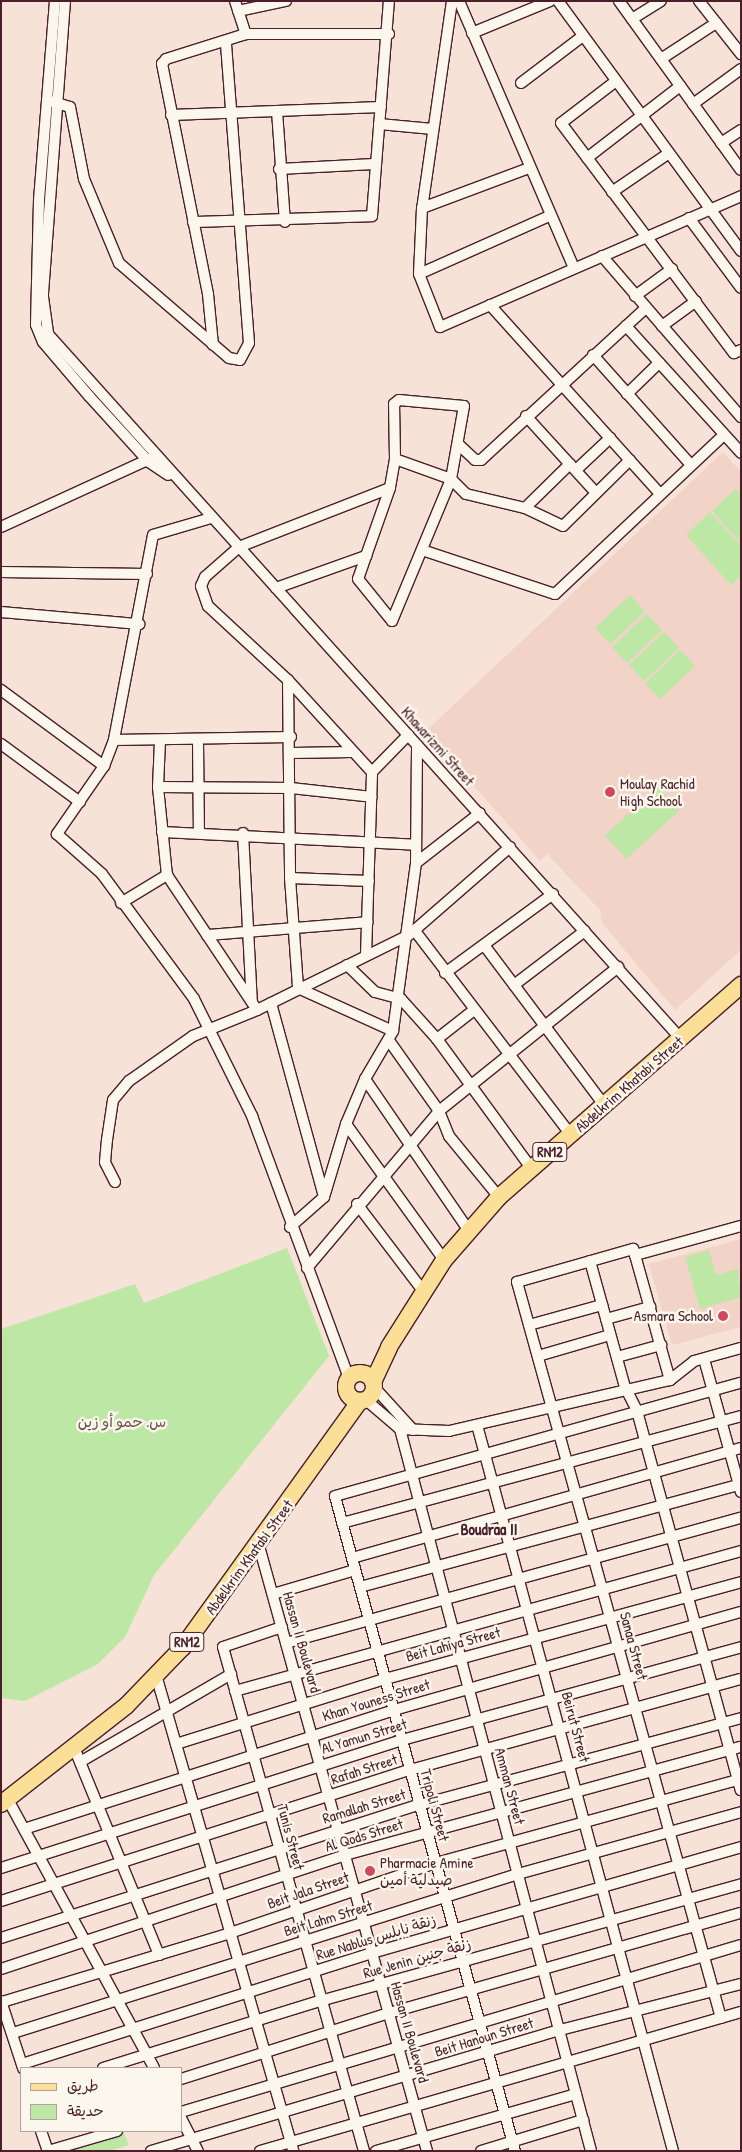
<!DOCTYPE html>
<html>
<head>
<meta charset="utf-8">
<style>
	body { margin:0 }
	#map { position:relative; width:742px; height:2152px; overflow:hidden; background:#f6e2d7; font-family:"Patrick Hand","Playpen Sans Arabic",sans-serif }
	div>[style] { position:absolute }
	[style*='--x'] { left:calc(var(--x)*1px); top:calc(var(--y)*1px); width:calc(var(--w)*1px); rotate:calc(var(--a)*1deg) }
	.built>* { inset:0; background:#f2d3c8 }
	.green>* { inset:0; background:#bce7a4 }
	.roads { filter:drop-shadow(1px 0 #4a1f2b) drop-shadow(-1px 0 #4a1f2b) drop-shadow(0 1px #4a1f2b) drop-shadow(0 -1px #4a1f2b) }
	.street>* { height:10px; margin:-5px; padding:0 5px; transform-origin:5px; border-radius:5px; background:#fbf7ec }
	.primary>* { height:16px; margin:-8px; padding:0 8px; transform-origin:8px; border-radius:8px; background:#fbdf96 }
	.primary>.ring { margin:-8px; padding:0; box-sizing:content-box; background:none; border:16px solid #fbdf96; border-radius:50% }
	.dots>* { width:14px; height:14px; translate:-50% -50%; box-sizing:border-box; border:2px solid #fbf7ec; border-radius:50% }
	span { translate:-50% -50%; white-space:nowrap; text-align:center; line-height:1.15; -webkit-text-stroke:5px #fbf7ec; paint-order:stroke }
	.shield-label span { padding:1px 4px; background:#fbf7ec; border:1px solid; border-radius:4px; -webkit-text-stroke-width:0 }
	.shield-label { font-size:14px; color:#4a1f2b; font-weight:700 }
	.street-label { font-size:15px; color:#4a1f2b }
	.poi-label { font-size:15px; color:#4a1f2b }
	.left { translate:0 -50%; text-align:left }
	.right { translate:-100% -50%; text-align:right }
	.park-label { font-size:15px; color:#665149 }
	.neighbourhood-label { font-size:16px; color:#4a1f2b; font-weight:700 }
	.frame { position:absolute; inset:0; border:2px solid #4a1f2b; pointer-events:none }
	.legend { position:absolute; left:20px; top:2067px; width:162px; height:65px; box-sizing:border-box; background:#fbf7ec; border:1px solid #b4a19f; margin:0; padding:6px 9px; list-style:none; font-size:15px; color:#4a1f2b }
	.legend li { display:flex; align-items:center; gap:10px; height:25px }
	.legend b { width:25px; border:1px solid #b4a19f }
</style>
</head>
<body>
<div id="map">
	<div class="built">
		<div style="clip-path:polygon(723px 452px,741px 472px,741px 950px,675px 1010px,602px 923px,600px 910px,547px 854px,540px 861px,426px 731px)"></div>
		<div style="clip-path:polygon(741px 1239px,741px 1327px,672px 1345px,649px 1264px)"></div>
	</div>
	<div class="green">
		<div style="clip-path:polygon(736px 489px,741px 494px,741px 543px,712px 511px)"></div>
		<div style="clip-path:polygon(710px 512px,741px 546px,741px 576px,731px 585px,686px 535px)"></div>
		<div style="clip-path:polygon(630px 595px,645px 611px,610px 644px,595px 628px)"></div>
		<div style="clip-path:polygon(647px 614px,662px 630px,627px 663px,612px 647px)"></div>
		<div style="clip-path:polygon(664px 632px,679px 648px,644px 681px,629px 665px)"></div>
		<div style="clip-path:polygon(680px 650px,695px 666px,660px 699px,645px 683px)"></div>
		<div style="clip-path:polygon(659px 787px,679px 811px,626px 859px,605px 835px)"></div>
		<div style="clip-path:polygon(287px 1248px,329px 1356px,154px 1575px,125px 1637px,98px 1664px,25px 1701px,1px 1698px,1px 1329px,135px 1284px,144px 1303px)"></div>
		<div style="clip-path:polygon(709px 1250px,716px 1275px,738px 1269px,741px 1297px,700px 1309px,685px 1257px)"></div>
		<div style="clip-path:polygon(123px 2131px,129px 2145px,109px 2151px,55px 2151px)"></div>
	</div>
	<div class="roads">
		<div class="street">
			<div style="--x:55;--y:1;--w:201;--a:94.6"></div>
			<div style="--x:39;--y:201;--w:124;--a:91.4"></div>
			<div style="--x:36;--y:325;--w:18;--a:68"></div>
			<div style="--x:43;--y:342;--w:71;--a:49.6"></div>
			<div style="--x:89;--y:396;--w:89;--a:47.7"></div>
			<div style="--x:149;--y:462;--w:23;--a:34"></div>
			<div style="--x:65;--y:1;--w:297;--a:94.3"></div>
			<div style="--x:43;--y:297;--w:37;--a:82"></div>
			<div style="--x:48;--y:334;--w:947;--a:48.08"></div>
			<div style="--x:235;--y:1;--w:35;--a:72"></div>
			<div style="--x:246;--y:34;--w:143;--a:0"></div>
			<div style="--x:452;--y:1;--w:209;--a:98.2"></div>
			<div style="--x:422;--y:208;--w:66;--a:92.6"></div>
			<div style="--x:419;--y:274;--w:57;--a:68.4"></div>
			<div style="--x:440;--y:327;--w:328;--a:-23.5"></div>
			<div style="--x:459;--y:1;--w:291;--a:66.7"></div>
			<div style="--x:558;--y:1;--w:310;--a:53.8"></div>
			<div style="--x:619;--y:1;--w:208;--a:54.2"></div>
			<div style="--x:699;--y:1;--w:68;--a:51.6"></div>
			<div style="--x:238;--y:11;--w:49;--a:-11.8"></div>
			<div style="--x:632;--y:19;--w:34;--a:-32"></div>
			<div style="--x:472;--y:33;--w:84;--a:-22.3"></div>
			<div style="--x:661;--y:59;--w:66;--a:-33.2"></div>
			<div style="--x:616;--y:81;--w:69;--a:142.6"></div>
			<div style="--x:561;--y:123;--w:288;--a:53.1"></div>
			<div style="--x:734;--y:353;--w:8;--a:-23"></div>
			<div style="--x:521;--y:83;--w:78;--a:-37.2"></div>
			<div style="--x:47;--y:100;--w:24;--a:17"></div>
			<div style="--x:70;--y:107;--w:73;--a:79"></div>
			<div style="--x:84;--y:179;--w:91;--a:67.4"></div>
			<div style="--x:119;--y:263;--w:145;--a:40.8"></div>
			<div style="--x:229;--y:358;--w:11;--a:10"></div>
			<div style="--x:240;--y:360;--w:19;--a:-62"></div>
			<div style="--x:249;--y:343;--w:303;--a:-94.4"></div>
			<div style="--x:693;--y:104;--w:59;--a:-36.1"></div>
			<div style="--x:277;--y:111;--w:111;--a:85.9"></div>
			<div style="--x:171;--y:115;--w:210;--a:-2.2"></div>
			<div style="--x:379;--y:124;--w:54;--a:5.3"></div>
			<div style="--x:721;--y:143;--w:24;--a:-33"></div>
			<div style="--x:587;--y:158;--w:118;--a:-37.7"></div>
			<div style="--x:279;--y:169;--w:95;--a:-3"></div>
			<div style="--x:612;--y:192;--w:69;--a:-34.4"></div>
			<div style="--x:422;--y:208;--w:114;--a:-20.5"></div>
			<div style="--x:689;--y:218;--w:87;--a:53.4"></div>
			<div style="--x:193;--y:222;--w:179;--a:-1.9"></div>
			<div style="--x:372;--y:216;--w:216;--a:-85.5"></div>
			<div style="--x:602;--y:256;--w:213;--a:49.2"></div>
			<div style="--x:419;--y:274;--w:142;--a:-24"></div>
			<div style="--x:635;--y:296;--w:46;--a:-36.1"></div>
			<div style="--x:490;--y:305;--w:254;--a:48"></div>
			<div style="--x:626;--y:326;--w:171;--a:47.8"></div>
			<div style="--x:662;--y:326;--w:42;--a:-36.3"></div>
			<div style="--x:213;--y:345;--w:51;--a:-95.6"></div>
			<div style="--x:208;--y:294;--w:235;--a:-101.3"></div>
			<div style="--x:162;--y:64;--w:6;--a:-51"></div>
			<div style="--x:166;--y:59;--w:84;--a:-17.4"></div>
			<div style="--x:593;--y:355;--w:147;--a:48.3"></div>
			<div style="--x:627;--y:394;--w:45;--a:-44.1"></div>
			<div style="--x:526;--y:416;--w:104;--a:47.7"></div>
			<div style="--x:458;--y:444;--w:23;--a:43"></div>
			<div style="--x:475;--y:460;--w:6;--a:0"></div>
			<div style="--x:481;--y:460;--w:224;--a:-42.7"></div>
			<div style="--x:395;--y:459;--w:55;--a:-91"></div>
			<div style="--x:394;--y:404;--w:6;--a:-39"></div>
			<div style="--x:399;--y:400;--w:65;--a:5.3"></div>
			<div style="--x:464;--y:406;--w:74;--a:100.1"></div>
			<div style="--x:451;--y:479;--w:21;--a:45"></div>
			<div style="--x:466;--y:494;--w:61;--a:13.3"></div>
			<div style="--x:525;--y:508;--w:63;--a:-44.4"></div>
			<div style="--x:576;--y:470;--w:47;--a:-43.3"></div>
			<div style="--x:525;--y:508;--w:42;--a:25.3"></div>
			<div style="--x:563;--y:526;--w:94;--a:-44.6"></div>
			<div style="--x:211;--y:518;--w:60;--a:163.7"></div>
			<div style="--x:153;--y:535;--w:209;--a:100.8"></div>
			<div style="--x:114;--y:740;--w:28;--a:111"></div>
			<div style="--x:104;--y:766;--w:83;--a:124.7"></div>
			<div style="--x:57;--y:834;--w:60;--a:41.6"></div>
			<div style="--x:102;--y:874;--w:155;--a:53.6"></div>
			<div style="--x:194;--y:999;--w:131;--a:63.6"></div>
			<div style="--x:252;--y:1116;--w:279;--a:69.7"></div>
			<div style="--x:1;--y:527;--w:166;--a:-24.6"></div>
			<div style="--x:422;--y:550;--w:140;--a:18.3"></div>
			<div style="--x:555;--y:594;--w:232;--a:-43.3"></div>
			<div style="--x:366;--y:556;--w:24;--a:109"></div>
			<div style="--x:358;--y:579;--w:54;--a:51"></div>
			<div style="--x:392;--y:621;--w:154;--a:-67.4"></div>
			<div style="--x:451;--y:479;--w:59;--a:-160.3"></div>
			<div style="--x:395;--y:459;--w:29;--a:100"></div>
			<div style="--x:1;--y:572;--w:146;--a:0.8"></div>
			<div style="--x:276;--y:588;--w:96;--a:-19.6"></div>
			<div style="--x:366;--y:556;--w:72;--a:-70.6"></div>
			<div style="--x:390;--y:488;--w:162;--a:158.7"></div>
			<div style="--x:239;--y:547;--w:45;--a:138.6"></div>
			<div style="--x:205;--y:577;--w:10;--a:114"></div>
			<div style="--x:201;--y:586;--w:21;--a:71"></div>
			<div style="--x:208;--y:606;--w:109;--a:42.8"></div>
			<div style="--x:288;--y:680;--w:125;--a:47.6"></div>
			<div style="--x:1;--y:612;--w:139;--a:5"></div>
			<div style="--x:288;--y:680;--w:198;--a:89.4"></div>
			<div style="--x:290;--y:878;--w:110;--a:85.8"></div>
			<div style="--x:298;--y:988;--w:104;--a:24.4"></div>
			<div style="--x:1;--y:690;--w:128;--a:36.4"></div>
			<div style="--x:114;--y:740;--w:177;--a:-1"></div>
			<div style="--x:160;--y:741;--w:46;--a:92.5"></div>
			<div style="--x:158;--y:787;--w:88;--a:84.2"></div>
			<div style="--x:167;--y:875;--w:162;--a:56.3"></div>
			<div style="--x:198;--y:741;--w:92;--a:89.4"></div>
			<div style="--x:1;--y:744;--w:98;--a:36.3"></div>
			<div style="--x:292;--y:753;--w:60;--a:-1"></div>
			<div style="--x:158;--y:787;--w:133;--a:0.4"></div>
			<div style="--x:291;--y:788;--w:81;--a:6.3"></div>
			<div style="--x:162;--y:832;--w:254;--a:2.9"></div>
			<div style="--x:243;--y:833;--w:169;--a:87"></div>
			<div style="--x:416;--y:863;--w:81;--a:-38"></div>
			<div style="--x:290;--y:878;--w:79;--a:2.2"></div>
			<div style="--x:121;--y:903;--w:54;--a:-31.3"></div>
			<div style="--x:415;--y:931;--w:255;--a:52.6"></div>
			<div style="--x:207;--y:935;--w:161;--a:-4.6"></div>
			<div style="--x:484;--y:945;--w:200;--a:53.1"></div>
			<div style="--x:366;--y:955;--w:183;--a:-88.1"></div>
			<div style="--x:372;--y:772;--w:52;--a:-45.8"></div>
			<div style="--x:347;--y:965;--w:39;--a:44"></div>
			<div style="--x:375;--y:992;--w:27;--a:15"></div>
			<div style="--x:401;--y:999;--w:54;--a:48"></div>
			<div style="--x:437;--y:1039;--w:160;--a:53.9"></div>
			<div style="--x:445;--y:973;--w:134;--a:-36.2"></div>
			<div style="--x:514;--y:985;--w:89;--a:-37.3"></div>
			<div style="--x:271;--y:1003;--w:201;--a:74.7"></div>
			<div style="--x:437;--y:1039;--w:47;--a:-38.1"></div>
			<div style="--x:390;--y:1042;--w:85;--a:54.6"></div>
			<div style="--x:439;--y:1111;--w:27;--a:68"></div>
			<div style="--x:449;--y:1136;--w:79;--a:50.7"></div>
			<div style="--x:365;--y:1079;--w:184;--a:55.6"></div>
			<div style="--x:346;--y:1124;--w:168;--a:54.2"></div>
			<div style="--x:115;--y:1182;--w:22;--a:-117"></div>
			<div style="--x:105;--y:1162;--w:22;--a:-85"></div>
			<div style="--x:107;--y:1140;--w:40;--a:-81.5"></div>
			<div style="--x:113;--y:1100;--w:25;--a:-50"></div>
			<div style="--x:129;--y:1081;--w:78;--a:-35.1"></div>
			<div style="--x:193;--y:1036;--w:69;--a:-22.1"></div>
			<div style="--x:257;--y:1010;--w:169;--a:-26.3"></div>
			<div style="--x:409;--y:935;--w:134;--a:-41.1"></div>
			<div style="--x:357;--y:1204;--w:109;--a:52.8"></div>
			<div style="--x:290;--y:1227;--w:45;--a:-41.4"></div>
			<div style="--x:324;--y:1197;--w:76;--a:-73.2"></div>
			<div style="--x:346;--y:1124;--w:49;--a:-67.1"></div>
			<div style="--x:365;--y:1079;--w:56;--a:-59.7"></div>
			<div style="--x:393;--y:1031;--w:170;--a:-82.2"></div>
			<div style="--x:416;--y:863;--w:118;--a:-89.5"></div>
			<div style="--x:635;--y:1255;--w:130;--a:74.4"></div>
			<div style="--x:590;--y:1261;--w:131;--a:74.5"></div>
			<div style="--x:625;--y:1387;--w:27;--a:63"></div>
			<div style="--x:637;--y:1411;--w:393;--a:74.7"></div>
			<div style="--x:307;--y:1268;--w:205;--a:-49.9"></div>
			<div style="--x:439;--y:1111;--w:230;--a:-38.8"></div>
			<div style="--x:606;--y:1319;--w:46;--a:-15.3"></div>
			<div style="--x:529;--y:1325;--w:76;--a:-15.3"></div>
			<div style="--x:538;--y:1356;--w:75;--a:-16.3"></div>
			<div style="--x:617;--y:1357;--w:46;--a:-15.3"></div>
			<div style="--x:704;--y:1359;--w:138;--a:74.5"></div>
			<div style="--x:374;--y:1387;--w:58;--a:47.8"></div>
			<div style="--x:366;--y:1400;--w:45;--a:40.5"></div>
			<div style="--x:400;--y:1429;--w:49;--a:2.3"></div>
			<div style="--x:449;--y:1431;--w:227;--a:-13"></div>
			<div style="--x:670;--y:1380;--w:31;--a:-38"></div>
			<div style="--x:694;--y:1361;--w:49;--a:-15.5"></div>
			<div style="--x:477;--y:1425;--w:752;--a:74.89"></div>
			<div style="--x:400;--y:1429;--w:747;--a:75.18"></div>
			<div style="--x:342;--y:1523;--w:413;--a:-15"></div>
			<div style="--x:259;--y:1546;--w:628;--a:74.48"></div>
			<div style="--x:352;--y:1558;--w:404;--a:-15.8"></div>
			<div style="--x:360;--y:1587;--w:395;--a:-15.1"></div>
			<div style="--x:273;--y:1594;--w:85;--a:-16.3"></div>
			<div style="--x:282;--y:1627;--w:62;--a:161.3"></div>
			<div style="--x:223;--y:1647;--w:523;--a:74.37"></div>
			<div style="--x:286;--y:1643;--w:472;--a:-15.4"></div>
			<div style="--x:156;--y:1675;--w:495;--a:73.9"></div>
			<div style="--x:235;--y:1691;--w:525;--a:-15.47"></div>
			<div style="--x:176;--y:1744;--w:219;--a:-17.3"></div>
			<div style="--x:385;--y:1679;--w:369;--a:-15.2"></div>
			<div style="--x:73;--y:1745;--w:227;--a:67.7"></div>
			<div style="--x:80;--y:1762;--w:175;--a:-30.2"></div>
			<div style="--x:7;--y:1798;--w:307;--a:61.4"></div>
			<div style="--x:24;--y:1829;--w:389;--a:-17.8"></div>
			<div style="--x:394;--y:1710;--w:361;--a:-15.8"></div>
			<div style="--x:1;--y:1868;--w:421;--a:-17.7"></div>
			<div style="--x:402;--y:1740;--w:352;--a:-15.3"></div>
			<div style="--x:1;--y:1901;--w:429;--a:-17.8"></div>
			<div style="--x:410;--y:1770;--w:343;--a:-15.4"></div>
			<div style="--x:1;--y:1938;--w:439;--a:-17.7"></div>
			<div style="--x:419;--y:1805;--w:334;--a:-15.1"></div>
			<div style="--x:1;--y:1969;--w:362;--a:-18.3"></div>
			<div style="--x:345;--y:1855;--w:410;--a:-15.3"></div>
			<div style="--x:1;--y:2001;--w:71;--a:71.8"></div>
			<div style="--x:2;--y:2002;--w:238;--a:-16.8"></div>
			<div style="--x:230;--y:1933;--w:218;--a:-18.8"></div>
			<div style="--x:436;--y:1863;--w:316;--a:-15.4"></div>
			<div style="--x:721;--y:2018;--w:764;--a:-105.49"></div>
			<div style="--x:517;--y:1282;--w:121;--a:-15.9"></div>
			<div style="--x:633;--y:1249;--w:6;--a:72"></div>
			<div style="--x:635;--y:1255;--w:110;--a:-15.3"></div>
			<div style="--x:13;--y:2033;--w:529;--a:-17.48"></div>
			<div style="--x:518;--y:1874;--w:231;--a:-15.5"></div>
			<div style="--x:22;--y:2064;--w:367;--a:-17.6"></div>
			<div style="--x:372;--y:1953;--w:384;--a:-16"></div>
			<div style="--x:103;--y:2068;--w:227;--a:-17.2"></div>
			<div style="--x:320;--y:2001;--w:437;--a:-15.5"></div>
			<div style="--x:181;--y:2079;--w:218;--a:-17.6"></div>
			<div style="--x:389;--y:2013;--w:366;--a:-15.9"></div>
			<div style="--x:181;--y:2112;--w:584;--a:-16.61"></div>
			<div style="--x:181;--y:2118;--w:37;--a:63"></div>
			<div style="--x:41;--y:2131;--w:21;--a:71"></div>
			<div style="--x:48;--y:2151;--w:72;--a:-16.2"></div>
			<div style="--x:151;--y:2151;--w:427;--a:-16.5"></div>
			<div style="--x:560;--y:2030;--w:187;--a:-14.3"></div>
			<div style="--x:260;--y:2151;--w:501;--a:-16.12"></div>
			<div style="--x:376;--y:2151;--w:208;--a:-15.9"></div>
			<div style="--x:481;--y:2151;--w:107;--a:-16.9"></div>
			<div style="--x:515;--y:2151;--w:679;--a:-105.37"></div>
			<div style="--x:335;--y:1496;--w:421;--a:-15.6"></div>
		</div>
		<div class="primary">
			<div class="ring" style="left:346px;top:1373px;width:12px;height:12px"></div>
			<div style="--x:373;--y:1382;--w:38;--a:-65"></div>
			<div style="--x:389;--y:1347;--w:103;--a:-57.7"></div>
			<div style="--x:444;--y:1260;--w:84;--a:-48.9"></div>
			<div style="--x:499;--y:1197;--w:322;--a:-41.2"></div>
			<div style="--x:1;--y:1804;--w:159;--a:-38.1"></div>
			<div style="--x:126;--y:1706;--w:82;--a:-46"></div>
			<div style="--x:183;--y:1647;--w:303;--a:-54.3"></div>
		</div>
	</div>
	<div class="dots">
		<div style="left:610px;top:792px;background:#d1495b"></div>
		<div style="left:723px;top:1316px;background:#d1495b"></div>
		<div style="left:370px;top:1871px;background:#d1495b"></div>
	</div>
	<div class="shield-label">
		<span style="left:550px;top:1152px">RN12</span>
		<span style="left:187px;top:1642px">RN12</span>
	</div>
	<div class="street-label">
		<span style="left:438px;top:746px;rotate:48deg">Khawarizmi Street</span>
		<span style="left:629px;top:1084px;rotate:-41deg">Abdelkrim Khatabi Street</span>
		<span style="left:249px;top:1557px;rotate:-54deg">Abdelkrim Khatabi Street</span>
		<span style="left:302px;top:1642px;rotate:74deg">Hassan II Boulevard</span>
		<span style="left:453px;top:1644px;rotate:-15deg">Beit Lahiya Street</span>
		<span style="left:634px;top:1646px;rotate:75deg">Sanaa Street</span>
		<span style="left:376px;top:1700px;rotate:-17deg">Khan Youness Street</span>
		<span style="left:576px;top:1727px;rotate:75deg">Beirut Street</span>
		<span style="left:364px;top:1736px;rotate:-17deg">Al Yamun Street</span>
		<span style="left:364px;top:1769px;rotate:-18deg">Rafah Street</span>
		<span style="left:510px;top:1786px;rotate:75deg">Amman Street</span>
		<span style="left:435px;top:1805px;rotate:75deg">Tripoli Street</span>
		<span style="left:364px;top:1806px;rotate:-17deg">Ramallah Street</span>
		<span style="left:364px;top:1835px;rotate:-17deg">Al Qods Street</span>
		<span style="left:291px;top:1837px;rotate:75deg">Tunis Street</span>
		<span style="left:308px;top:1890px;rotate:-19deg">Beit Jala Street</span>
		<span style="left:328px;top:1918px;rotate:-17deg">Beit Lahm Street</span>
		<span style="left:376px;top:1937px;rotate:-17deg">Rue Nablus زنقة نابلس</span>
		<span style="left:417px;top:1958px;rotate:-16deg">Rue Jenin زنقة جنين</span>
		<span style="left:410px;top:2032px;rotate:74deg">Hassan II Boulevard</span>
		<span style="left:484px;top:2037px;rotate:-17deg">Beit Hanoun Street</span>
	</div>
	<div class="poi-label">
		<span class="left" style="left:620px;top:792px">Moulay Rachid<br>High School</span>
		<span class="right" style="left:713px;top:1316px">Asmara School</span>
		<span class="left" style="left:380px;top:1871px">Pharmacie Amine<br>صيدلية أمين</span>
	</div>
	<div class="park-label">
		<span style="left:122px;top:1422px">س. حمو أو زين</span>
	</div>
	<div class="neighbourhood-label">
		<span style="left:489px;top:1529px">Boudraa II</span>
	</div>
	<div class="frame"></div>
	<ul class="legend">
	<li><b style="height:6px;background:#fbdf96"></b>طريق</li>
	<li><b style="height:14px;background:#bce7a4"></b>حديقة</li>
	</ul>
</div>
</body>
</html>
